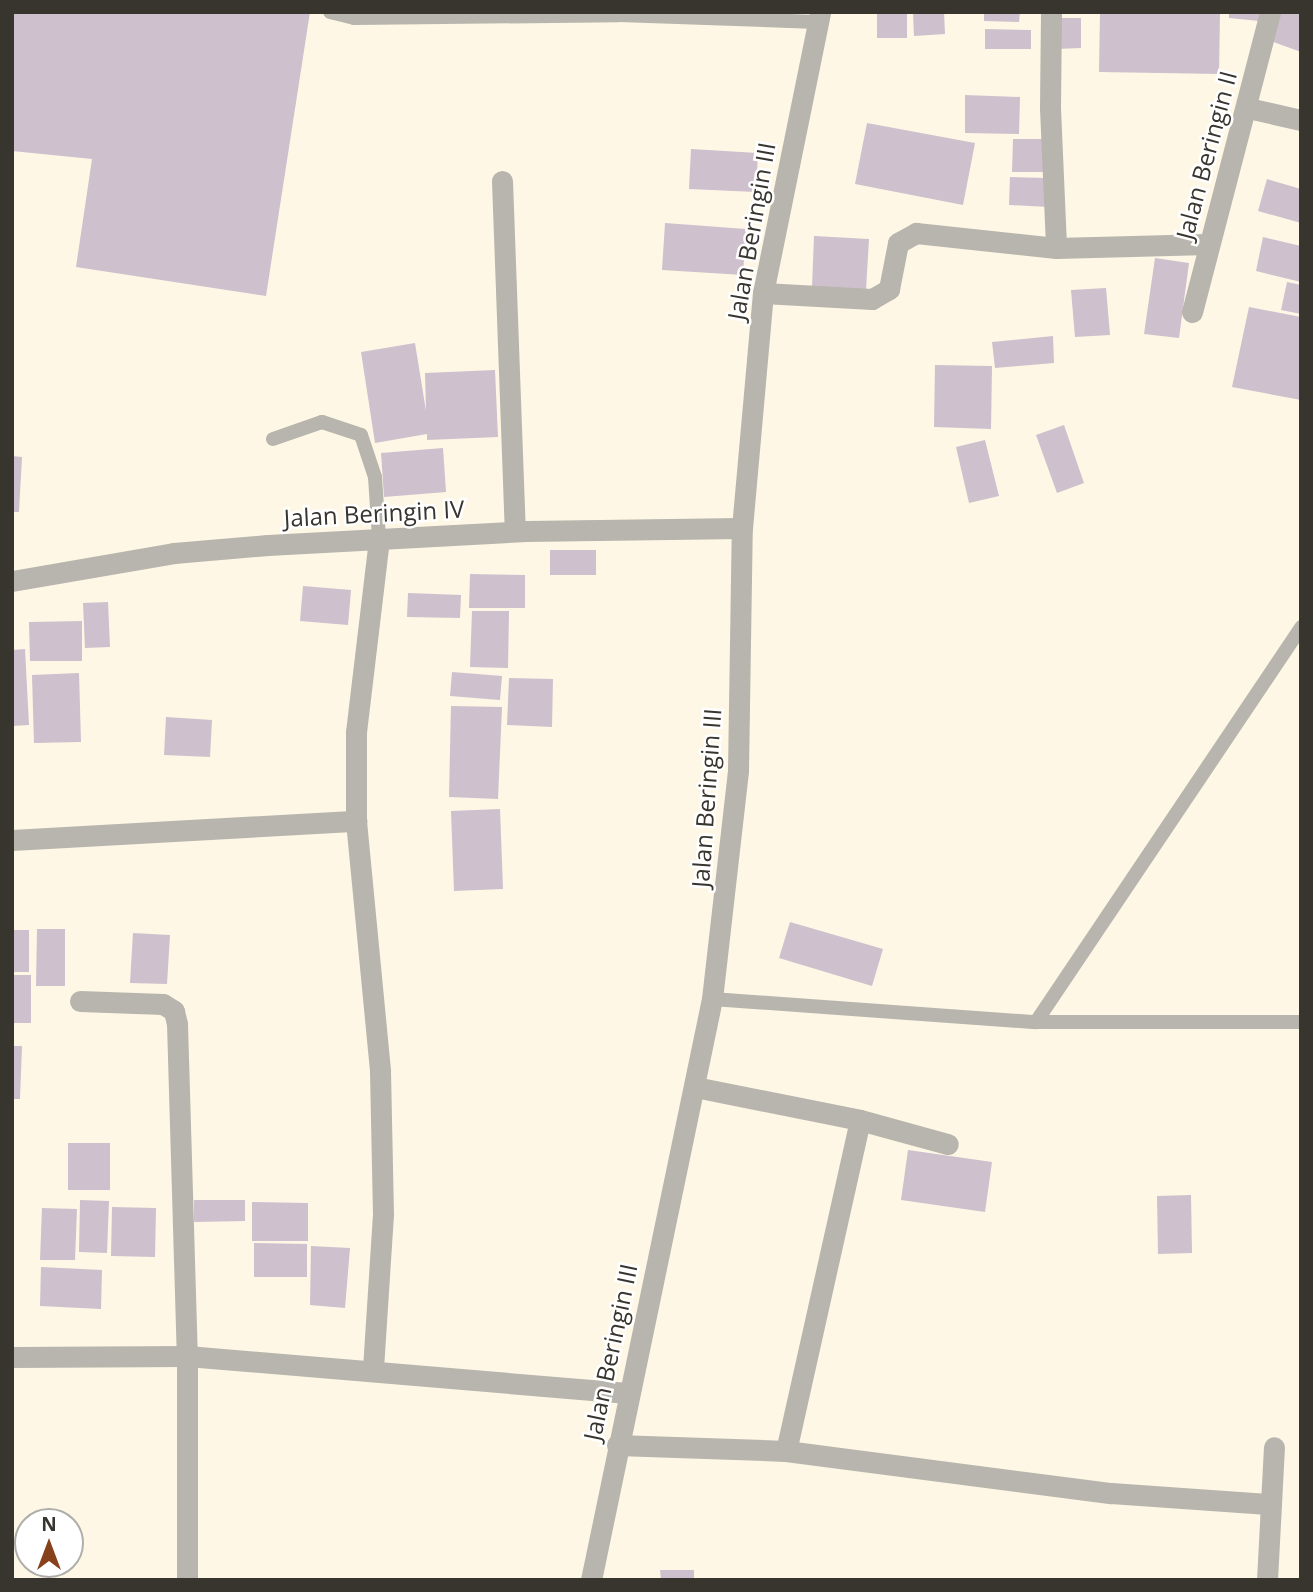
<!DOCTYPE html>
<html>
<head>
<meta charset="utf-8">
<style>
	body { margin:0 }
	#map { position:relative; width:1313px; height:1592px; overflow:hidden; background:#fef7e5; font-family:"Open Sans",sans-serif }
	div>[style] { position:absolute }
	[style*='--x'] { left:calc(var(--x)*1px); top:calc(var(--y)*1px); width:calc(var(--w)*1px); rotate:calc(var(--a)*1deg) }
	.building>* { inset:0; background:#cfc0ce }
	.service>* { height:14px; margin:-7px; padding:0 7px; transform-origin:7px; border-radius:7px; background:#b7b5ad }
	.minor>* { height:21px; margin:-10.5px; padding:0 10.5px; transform-origin:10.5px; border-radius:10.5px; background:#b7b5ad }
	.tertiary>* { height:21px; margin:-10.5px; padding:0 10.5px; transform-origin:10.5px; border-radius:10.5px; background:#b7b5ad }
	span { translate:-50% -50%; white-space:nowrap; text-align:center; line-height:1.15; -webkit-text-stroke:5px #fff; paint-order:stroke }
	.street-label { font-size:24px; color:#38352e }
	.frame { position:absolute; inset:0; border:14px solid #38352e; pointer-events:none }
	.north { position:absolute; left:14px; top:1508px; width:70px; height:70px; box-sizing:border-box; background:#fff; border:2px solid #afaeab; border-radius:50%; rotate:0deg; font-size:19px; font-weight:700; line-height:28px; text-align:center; color:#38352e }
	.north::after { content:''; display:block; margin:auto; width:24px; height:32px; background:#87411b; clip-path:polygon(50% 0,100% 100%,50% 72%,0 100%) }
</style>
</head>
<body>
<div id="map">
	<div class="building">
		<div style="clip-path:polygon(12px 12px,310px 12px,266px 296px,76px 267px,92px 159px,12px 151px)"></div>
		<div style="clip-path:polygon(877px 12px,907px 12px,907px 38px,877px 38px)"></div>
		<div style="clip-path:polygon(913px 12px,944px 12px,945px 34px,914px 36px)"></div>
		<div style="clip-path:polygon(984px 12px,1020px 12px,1019px 22px,984px 21px)"></div>
		<div style="clip-path:polygon(1100px 12px,1220px 12px,1219px 74px,1099px 72px)"></div>
		<div style="clip-path:polygon(1229px 12px,1260px 12px,1259px 21px,1229px 18px)"></div>
		<div style="clip-path:polygon(1274px 12px,1301px 12px,1301px 52px,1265px 39px)"></div>
		<div style="clip-path:polygon(1055px 18px,1081px 18px,1081px 48px,1056px 49px)"></div>
		<div style="clip-path:polygon(985px 29px,1031px 30px,1031px 49px,985px 49px)"></div>
		<div style="clip-path:polygon(965px 95px,1020px 97px,1019px 134px,965px 133px)"></div>
		<div style="clip-path:polygon(867px 123px,975px 143px,963px 205px,855px 184px)"></div>
		<div style="clip-path:polygon(1013px 139px,1047px 139px,1047px 172px,1012px 172px)"></div>
		<div style="clip-path:polygon(691px 149px,758px 153px,756px 192px,689px 189px)"></div>
		<div style="clip-path:polygon(1010px 177px,1049px 178px,1048px 207px,1009px 205px)"></div>
		<div style="clip-path:polygon(1267px 179px,1301px 189px,1301px 223px,1258px 211px)"></div>
		<div style="clip-path:polygon(665px 223px,746px 229px,743px 275px,662px 270px)"></div>
		<div style="clip-path:polygon(814px 236px,869px 239px,866px 290px,812px 288px)"></div>
		<div style="clip-path:polygon(1263px 237px,1301px 246px,1301px 282px,1256px 271px)"></div>
		<div style="clip-path:polygon(1155px 258px,1189px 263px,1179px 338px,1144px 334px)"></div>
		<div style="clip-path:polygon(1287px 282px,1301px 285px,1301px 314px,1281px 310px)"></div>
		<div style="clip-path:polygon(1106px 288px,1110px 335px,1075px 337px,1071px 290px)"></div>
		<div style="clip-path:polygon(1249px 307px,1301px 317px,1301px 400px,1232px 387px)"></div>
		<div style="clip-path:polygon(1053px 336px,1054px 363px,995px 368px,992px 342px)"></div>
		<div style="clip-path:polygon(415px 343px,426px 411px,425px 373px,495px 370px,498px 437px,427px 440px,427px 434px,375px 443px,361px 352px)"></div>
		<div style="clip-path:polygon(935px 365px,992px 366px,991px 429px,934px 427px)"></div>
		<div style="clip-path:polygon(1064px 425px,1084px 483px,1057px 493px,1036px 435px)"></div>
		<div style="clip-path:polygon(985px 440px,999px 496px,969px 503px,956px 447px)"></div>
		<div style="clip-path:polygon(443px 448px,446px 492px,384px 497px,381px 453px)"></div>
		<div style="clip-path:polygon(12px 456px,22px 457px,19px 512px,12px 512px)"></div>
		<div style="clip-path:polygon(550px 550px,596px 550px,596px 575px,550px 575px)"></div>
		<div style="clip-path:polygon(470px 574px,525px 575px,525px 608px,469px 608px)"></div>
		<div style="clip-path:polygon(303px 586px,351px 590px,348px 625px,300px 621px)"></div>
		<div style="clip-path:polygon(408px 593px,461px 595px,460px 618px,407px 617px)"></div>
		<div style="clip-path:polygon(108px 602px,110px 647px,85px 648px,83px 603px)"></div>
		<div style="clip-path:polygon(472px 611px,509px 611px,508px 668px,470px 667px)"></div>
		<div style="clip-path:polygon(82px 621px,82px 661px,30px 661px,29px 622px)"></div>
		<div style="clip-path:polygon(25px 649px,29px 725px,12px 726px,12px 650px)"></div>
		<div style="clip-path:polygon(452px 672px,502px 676px,500px 700px,450px 696px)"></div>
		<div style="clip-path:polygon(79px 673px,81px 742px,34px 743px,32px 675px)"></div>
		<div style="clip-path:polygon(509px 678px,553px 679px,552px 727px,507px 725px)"></div>
		<div style="clip-path:polygon(451px 706px,502px 707px,498px 799px,449px 797px)"></div>
		<div style="clip-path:polygon(166px 717px,212px 720px,210px 757px,164px 755px)"></div>
		<div style="clip-path:polygon(500px 809px,503px 889px,454px 891px,451px 811px)"></div>
		<div style="clip-path:polygon(790px 922px,883px 949px,872px 986px,779px 958px)"></div>
		<div style="clip-path:polygon(37px 929px,65px 929px,65px 986px,36px 986px)"></div>
		<div style="clip-path:polygon(12px 930px,29px 930px,29px 972px,12px 972px)"></div>
		<div style="clip-path:polygon(133px 933px,170px 935px,167px 984px,130px 983px)"></div>
		<div style="clip-path:polygon(12px 975px,31px 975px,31px 1023px,12px 1023px)"></div>
		<div style="clip-path:polygon(12px 1046px,22px 1046px,20px 1099px,12px 1099px)"></div>
		<div style="clip-path:polygon(68px 1143px,110px 1143px,110px 1190px,68px 1190px)"></div>
		<div style="clip-path:polygon(908px 1150px,992px 1162px,985px 1212px,901px 1200px)"></div>
		<div style="clip-path:polygon(1191px 1195px,1192px 1253px,1158px 1254px,1157px 1196px)"></div>
		<div style="clip-path:polygon(80px 1200px,109px 1201px,107px 1253px,79px 1252px)"></div>
		<div style="clip-path:polygon(194px 1200px,245px 1200px,245px 1221px,194px 1222px)"></div>
		<div style="clip-path:polygon(252px 1202px,308px 1203px,308px 1241px,252px 1241px)"></div>
		<div style="clip-path:polygon(112px 1207px,156px 1208px,155px 1257px,111px 1256px)"></div>
		<div style="clip-path:polygon(42px 1208px,77px 1209px,75px 1260px,40px 1260px)"></div>
		<div style="clip-path:polygon(254px 1243px,307px 1244px,307px 1277px,254px 1277px)"></div>
		<div style="clip-path:polygon(311px 1246px,350px 1248px,345px 1308px,310px 1305px)"></div>
		<div style="clip-path:polygon(41px 1267px,102px 1270px,101px 1309px,40px 1306px)"></div>
		<div style="clip-path:polygon(660px 1570px,694px 1570px,694px 1580px,661px 1579px)"></div>
	</div>
	<div class="service">
		<div style="--x:330;--y:12;--w:25;--a:14"></div>
		<div style="--x:354;--y:18;--w:265;--a:-0.6"></div>
		<div style="--x:619;--y:15;--w:198;--a:2"></div>
		<div style="--x:273;--y:439;--w:52;--a:-19.1"></div>
		<div style="--x:322;--y:422;--w:41;--a:18.4"></div>
		<div style="--x:361;--y:435;--w:44;--a:71.6"></div>
		<div style="--x:375;--y:477;--w:61;--a:86.2"></div>
		<div style="--x:712;--y:999;--w:325;--a:4.1"></div>
		<div style="--x:1036;--y:1022;--w:265;--a:0"></div>
		<div style="--x:1036;--y:1022;--w:476;--a:-56.1"></div>
	</div>
	<div class="minor">
		<div style="--x:1051;--y:12;--w:96;--a:90.6"></div>
		<div style="--x:1050;--y:108;--w:140;--a:87.5"></div>
		<div style="--x:1248;--y:108;--w:54;--a:12.8"></div>
		<div style="--x:502;--y:181;--w:350;--a:87.9"></div>
		<div style="--x:763;--y:293;--w:109;--a:3.2"></div>
		<div style="--x:872;--y:299;--w:20;--a:-30"></div>
		<div style="--x:889;--y:289;--w:47;--a:-78.9"></div>
		<div style="--x:898;--y:243;--w:21;--a:-29"></div>
		<div style="--x:916;--y:233;--w:141;--a:6.1"></div>
		<div style="--x:1056;--y:248;--w:152;--a:-1.5"></div>
		<div style="--x:1192;--y:312;--w:310;--a:-75.4"></div>
		<div style="--x:356;--y:821;--w:89;--a:-90"></div>
		<div style="--x:356;--y:732;--w:195;--a:-83.2"></div>
		<div style="--x:12;--y:840;--w:345;--a:-3.2"></div>
		<div style="--x:356;--y:821;--w:251;--a:84.5"></div>
		<div style="--x:380;--y:1071;--w:143;--a:88.8"></div>
		<div style="--x:383;--y:1214;--w:156;--a:93.7"></div>
		<div style="--x:80;--y:1001;--w:83;--a:2.1"></div>
		<div style="--x:163;--y:1004;--w:13;--a:32"></div>
		<div style="--x:174;--y:1011;--w:13;--a:77"></div>
		<div style="--x:177;--y:1024;--w:332;--a:88.3"></div>
		<div style="--x:187;--y:1356;--w:224;--a:90"></div>
		<div style="--x:695;--y:1087;--w:168;--a:11.3"></div>
		<div style="--x:860;--y:1120;--w:339;--a:102.6"></div>
		<div style="--x:860;--y:1120;--w:91;--a:15.3"></div>
		<div style="--x:12;--y:1357;--w:175;--a:-0.3"></div>
		<div style="--x:187;--y:1356;--w:442;--a:4.8"></div>
		<div style="--x:617;--y:1445;--w:169;--a:2"></div>
		<div style="--x:786;--y:1451;--w:328;--a:7.4"></div>
		<div style="--x:1111;--y:1493;--w:157;--a:4"></div>
		<div style="--x:1267;--y:1580;--w:133;--a:-87"></div>
	</div>
	<div class="tertiary">
		<div style="--x:12;--y:581;--w:164;--a:-9.8"></div>
		<div style="--x:174;--y:553;--w:94;--a:-4.9"></div>
		<div style="--x:268;--y:545;--w:258;--a:-3.1"></div>
		<div style="--x:526;--y:531;--w:216;--a:-0.8"></div>
		<div style="--x:591;--y:1580;--w:593;--a:-78.24"></div>
		<div style="--x:712;--y:999;--w:230;--a:-83.5"></div>
		<div style="--x:738;--y:770;--w:242;--a:-89.1"></div>
		<div style="--x:742;--y:528;--w:236;--a:-84.9"></div>
		<div style="--x:763;--y:293;--w:287;--a:-78.5"></div>
	</div>
	<div class="street-label">
		<span style="left:1206px;top:155px;rotate:-75deg">Jalan Beringin II</span>
		<span style="left:751px;top:231px;rotate:-80deg">Jalan Beringin III</span>
		<span style="left:374px;top:513px;rotate:-3deg">Jalan Beringin IV</span>
		<span style="left:706px;top:798px;rotate:-86deg">Jalan Beringin III</span>
		<span style="left:610px;top:1352px;rotate:-78deg">Jalan Beringin III</span>
	</div>
	<div class="frame"></div>
	<div class="north">N</div>
</div>
</body>
</html>
